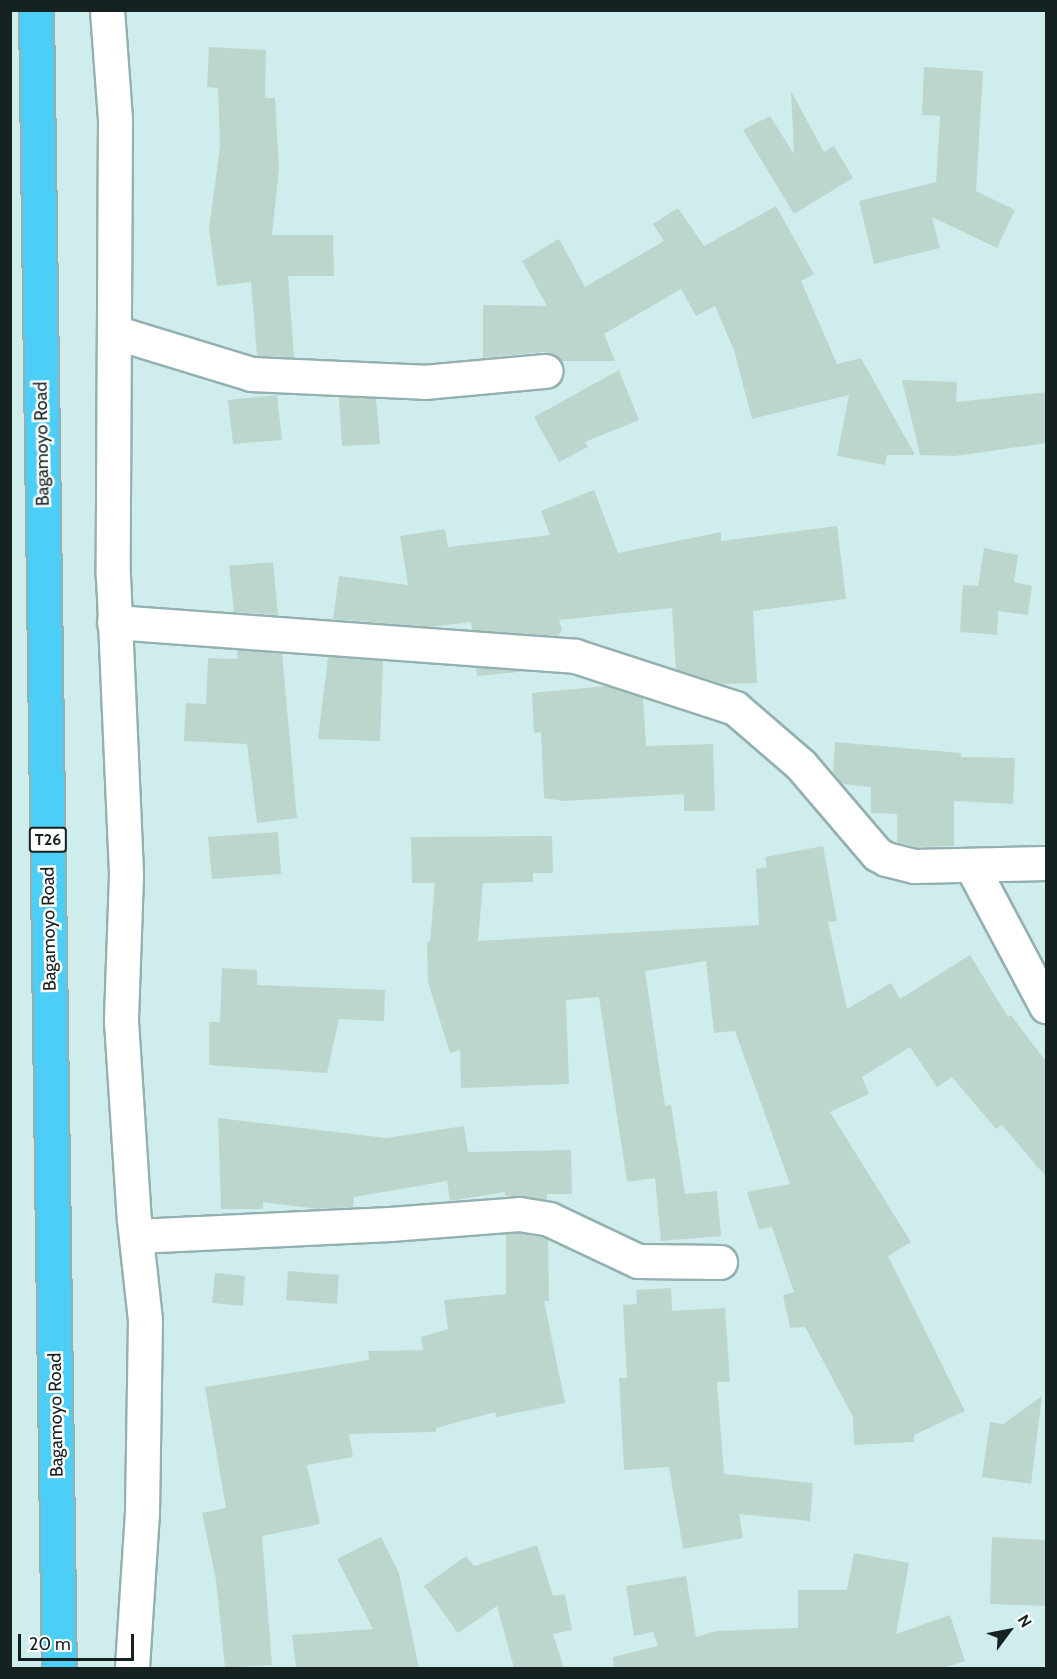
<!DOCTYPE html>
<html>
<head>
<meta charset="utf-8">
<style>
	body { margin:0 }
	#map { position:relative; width:1057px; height:1679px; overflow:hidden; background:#d0eded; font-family:Cabin,sans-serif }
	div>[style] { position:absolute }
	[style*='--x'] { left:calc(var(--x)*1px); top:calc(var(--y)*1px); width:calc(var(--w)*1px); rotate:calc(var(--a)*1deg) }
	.building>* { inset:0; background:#bdd6cd }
	.roads { filter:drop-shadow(2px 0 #94b0b0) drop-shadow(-2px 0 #94b0b0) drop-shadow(0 2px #94b0b0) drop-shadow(0 -2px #94b0b0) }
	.minor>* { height:33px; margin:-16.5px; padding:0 16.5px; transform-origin:16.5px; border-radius:16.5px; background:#fff }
	.highway>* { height:33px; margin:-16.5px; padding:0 16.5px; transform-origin:16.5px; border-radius:16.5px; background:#4dcef6 }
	span { translate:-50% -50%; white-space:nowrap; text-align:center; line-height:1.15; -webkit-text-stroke:5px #fff; paint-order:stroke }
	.shield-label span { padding:2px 4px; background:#fff; border:2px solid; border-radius:4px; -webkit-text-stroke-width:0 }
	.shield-label { font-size:16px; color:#162121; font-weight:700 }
	.street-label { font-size:18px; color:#162121 }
	.frame { position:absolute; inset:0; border:12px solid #162121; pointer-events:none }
	.north { position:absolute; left:979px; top:1601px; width:60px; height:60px; -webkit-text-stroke:4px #fff; paint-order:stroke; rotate:58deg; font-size:16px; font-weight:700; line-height:24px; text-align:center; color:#162121 }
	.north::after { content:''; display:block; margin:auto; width:21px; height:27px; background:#162121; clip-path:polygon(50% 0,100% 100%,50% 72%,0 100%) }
	.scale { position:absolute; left:18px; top:1634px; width:116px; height:27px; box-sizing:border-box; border:3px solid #162121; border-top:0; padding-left:8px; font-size:18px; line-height:21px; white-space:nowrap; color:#162121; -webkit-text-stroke:4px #fff; paint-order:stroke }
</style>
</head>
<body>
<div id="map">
	<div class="building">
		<div style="clip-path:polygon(209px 47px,266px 50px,265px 98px,275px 98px,279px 168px,272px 235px,333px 235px,334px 276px,288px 276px,294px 357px,257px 356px,251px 282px,217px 286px,209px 230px,220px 146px,218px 88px,207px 87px)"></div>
		<div style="clip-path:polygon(924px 67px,983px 71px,976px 191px,1015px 210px,997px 248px,932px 217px,940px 248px,874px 264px,859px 201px,936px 182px,940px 116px,922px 115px)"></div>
		<div style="clip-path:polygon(791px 91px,824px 152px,834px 146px,853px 178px,794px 214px,743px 130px,770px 116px,794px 154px)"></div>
		<div style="clip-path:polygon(776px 206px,814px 274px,801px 281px,837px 364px,861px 358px,915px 455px,887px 455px,885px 465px,837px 456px,849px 395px,752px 419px,734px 350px,715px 306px,696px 316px,681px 289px,604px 334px,615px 361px,561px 361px,544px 352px,483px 358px,483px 305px,547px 306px,522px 261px,559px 239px,585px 287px,664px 241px,653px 224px,678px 208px,704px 246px)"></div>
		<div style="clip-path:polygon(619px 370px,639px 420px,585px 442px,588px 447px,559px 462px,534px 417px)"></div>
		<div style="clip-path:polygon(902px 380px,957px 382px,956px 402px,1047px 392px,1047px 443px,955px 456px,920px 455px)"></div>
		<div style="clip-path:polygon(277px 395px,282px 440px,233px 444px,228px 400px)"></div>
		<div style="clip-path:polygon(339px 397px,376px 399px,380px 444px,342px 446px)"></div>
		<div style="clip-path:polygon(594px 490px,618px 553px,721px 532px,721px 541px,837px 526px,846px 599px,753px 611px,757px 683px,723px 684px,676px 669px,672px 608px,559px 620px,562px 630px,558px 636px,472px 630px,471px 622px,430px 627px,333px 619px,339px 576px,408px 585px,400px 536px,445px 529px,448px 547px,550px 535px,541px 511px)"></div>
		<div style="clip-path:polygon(984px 548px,1018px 555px,1014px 582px,1032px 586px,1028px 615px,998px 611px,997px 635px,960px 632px,963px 585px,978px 586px)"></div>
		<div style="clip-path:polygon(273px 562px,278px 615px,234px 612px,229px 566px)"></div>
		<div style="clip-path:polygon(237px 650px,282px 653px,297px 818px,257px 823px,247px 744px,184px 741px,186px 703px,206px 704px,208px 658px,238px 659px)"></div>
		<div style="clip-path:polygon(328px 657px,383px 661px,380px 741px,318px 739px)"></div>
		<div style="clip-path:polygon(476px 667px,529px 671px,477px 676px)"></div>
		<div style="clip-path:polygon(606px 686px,643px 698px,646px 746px,713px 744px,715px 811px,684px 811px,684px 794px,563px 801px,544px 798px,541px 732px,534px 733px,532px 693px)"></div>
		<div style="clip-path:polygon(835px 742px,961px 753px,961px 757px,1015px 758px,1013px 804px,954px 801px,954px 846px,916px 847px,897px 842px,897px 814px,871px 813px,871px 787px,842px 784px,833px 773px)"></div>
		<div style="clip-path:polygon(278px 832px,281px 874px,212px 879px,208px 837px)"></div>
		<div style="clip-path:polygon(552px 836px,553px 873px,533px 873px,533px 882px,483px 883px,478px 941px,759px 925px,756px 869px,767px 867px,765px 857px,823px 846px,837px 921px,828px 922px,847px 1009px,891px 983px,900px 999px,970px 955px,1008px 1017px,1011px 1015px,1047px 1063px,1047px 1178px,1002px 1125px,996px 1129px,952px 1077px,937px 1087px,910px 1047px,862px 1077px,869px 1094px,830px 1112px,911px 1242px,888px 1256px,965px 1411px,914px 1435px,914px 1442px,854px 1445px,853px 1417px,805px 1327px,790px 1328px,783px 1295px,794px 1292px,772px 1227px,759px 1229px,747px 1192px,790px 1184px,735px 1031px,714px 1033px,706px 961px,645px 971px,665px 1106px,671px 1105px,685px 1194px,717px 1191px,721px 1236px,661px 1241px,655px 1178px,627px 1182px,599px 997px,566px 1000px,569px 1084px,461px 1088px,460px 1050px,450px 1053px,428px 982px,427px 942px,430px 942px,435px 883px,412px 883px,411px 837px)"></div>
		<div style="clip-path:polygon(222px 968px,257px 970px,257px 985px,385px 990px,384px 1021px,339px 1019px,327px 1073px,209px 1065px,209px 1022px,220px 1022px)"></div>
		<div style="clip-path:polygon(218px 1118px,386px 1138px,464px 1126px,468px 1152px,571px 1150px,572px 1194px,547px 1194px,547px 1200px,505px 1196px,505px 1192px,450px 1201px,447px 1181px,354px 1197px,353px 1207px,317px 1209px,263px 1202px,263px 1209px,221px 1209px)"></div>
		<div style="clip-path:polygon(518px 1233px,548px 1239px,549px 1301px,544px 1301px,565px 1403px,496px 1417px,495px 1412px,436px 1428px,436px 1432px,349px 1434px,353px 1457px,307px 1465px,320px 1524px,262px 1536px,272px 1665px,225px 1668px,216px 1580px,202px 1513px,226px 1508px,205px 1387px,369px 1360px,368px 1351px,423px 1350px,421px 1337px,448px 1329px,444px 1300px,506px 1294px,506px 1234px)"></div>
		<div style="clip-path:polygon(288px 1271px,339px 1275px,337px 1304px,286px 1300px)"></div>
		<div style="clip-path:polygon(215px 1273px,245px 1276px,243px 1306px,212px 1303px)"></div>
		<div style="clip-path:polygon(671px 1288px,672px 1311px,725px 1308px,730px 1382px,717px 1382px,724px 1474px,813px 1483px,810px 1521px,739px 1514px,743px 1538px,683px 1549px,669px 1467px,624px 1470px,619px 1378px,627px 1378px,623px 1305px,637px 1304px,636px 1290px)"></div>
		<div style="clip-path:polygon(1042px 1396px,1031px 1484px,982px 1477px,990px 1422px,1003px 1424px)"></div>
		<div style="clip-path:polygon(381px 1537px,399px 1573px,419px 1668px,296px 1668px,292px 1635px,373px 1629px,337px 1559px)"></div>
		<div style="clip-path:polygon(992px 1537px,1047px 1540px,1047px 1606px,990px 1604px)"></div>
		<div style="clip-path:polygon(537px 1545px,553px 1596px,565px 1594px,572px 1630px,553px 1634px,564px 1668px,514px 1668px,497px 1606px,458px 1633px,424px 1586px,466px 1556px,474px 1566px)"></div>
		<div style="clip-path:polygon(854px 1553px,909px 1563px,896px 1634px,950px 1615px,965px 1661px,943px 1668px,614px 1668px,613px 1657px,658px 1646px,653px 1632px,634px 1636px,626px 1586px,686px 1576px,696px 1637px,716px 1631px,798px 1628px,798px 1590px,847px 1590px)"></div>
	</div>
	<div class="roads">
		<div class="minor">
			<div style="--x:107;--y:10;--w:109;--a:85.8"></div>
			<div style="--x:115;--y:119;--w:456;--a:90.3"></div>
			<div style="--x:113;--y:575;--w:300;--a:87.5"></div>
			<div style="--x:126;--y:875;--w:146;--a:92"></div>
			<div style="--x:121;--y:1021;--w:199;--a:86.3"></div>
			<div style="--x:134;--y:1220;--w:101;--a:83.7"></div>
			<div style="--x:145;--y:1320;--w:192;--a:90.9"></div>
			<div style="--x:142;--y:1512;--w:156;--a:93.7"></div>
			<div style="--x:114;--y:332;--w:143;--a:17"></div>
			<div style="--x:251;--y:374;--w:173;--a:2.6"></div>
			<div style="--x:424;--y:382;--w:122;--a:-5.2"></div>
			<div style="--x:114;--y:622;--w:462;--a:4.2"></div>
			<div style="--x:575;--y:656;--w:168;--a:18"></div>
			<div style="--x:735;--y:708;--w:87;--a:40.8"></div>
			<div style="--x:801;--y:765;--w:117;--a:49.5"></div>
			<div style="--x:877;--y:854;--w:10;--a:29"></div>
			<div style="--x:886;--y:859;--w:29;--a:14"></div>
			<div style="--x:914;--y:866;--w:132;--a:-1.3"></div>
			<div style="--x:971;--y:865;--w:160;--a:62"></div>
			<div style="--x:136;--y:1236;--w:254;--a:-2.7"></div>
			<div style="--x:390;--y:1224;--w:129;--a:-4.4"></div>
			<div style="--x:519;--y:1214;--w:30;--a:9"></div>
			<div style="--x:549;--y:1219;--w:98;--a:25.3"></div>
			<div style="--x:638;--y:1261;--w:82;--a:0.7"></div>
		</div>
		<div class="highway">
			<div style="--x:36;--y:10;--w:1658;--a:89.21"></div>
		</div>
	</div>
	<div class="shield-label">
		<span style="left:48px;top:840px">T26</span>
	</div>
	<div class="street-label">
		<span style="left:42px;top:444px;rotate:-91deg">Bagamoyo Road</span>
		<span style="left:49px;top:929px;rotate:-91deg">Bagamoyo Road</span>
		<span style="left:56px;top:1415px;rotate:-91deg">Bagamoyo Road</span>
	</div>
	<div class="frame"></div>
	<div class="north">N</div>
	<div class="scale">20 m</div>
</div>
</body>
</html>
